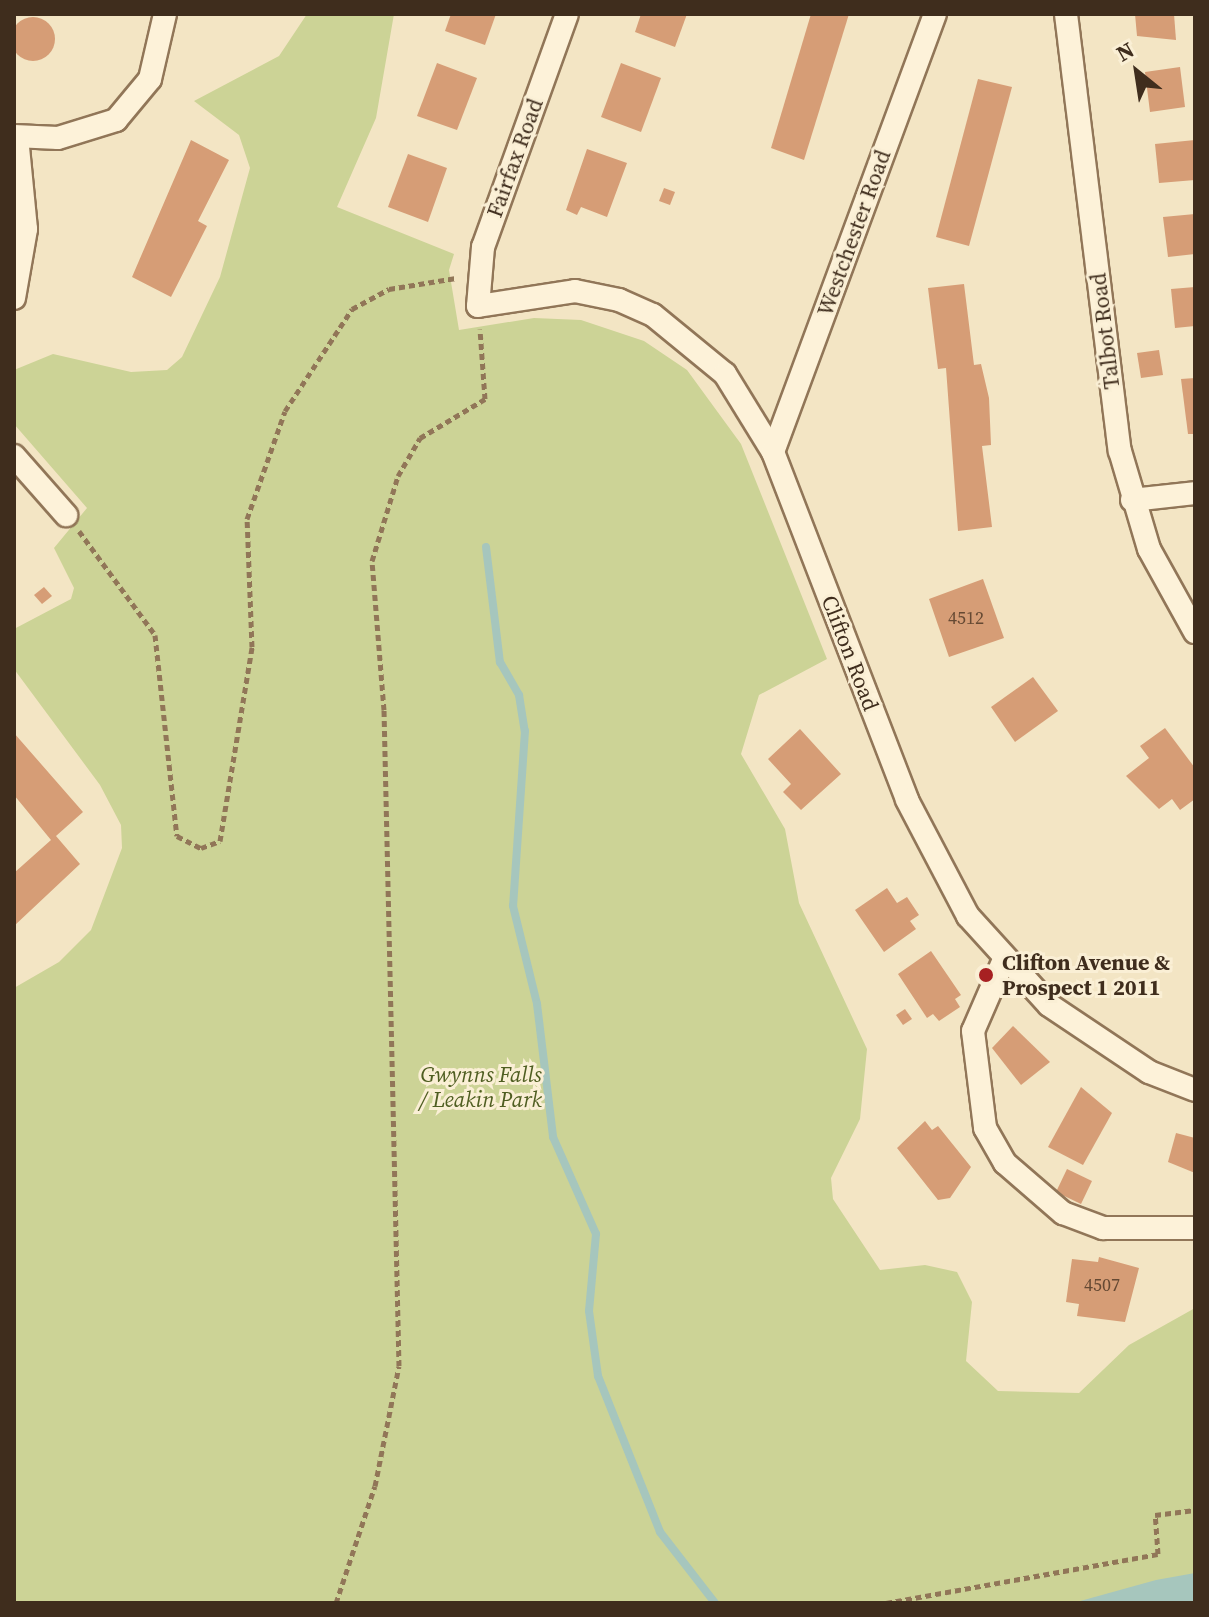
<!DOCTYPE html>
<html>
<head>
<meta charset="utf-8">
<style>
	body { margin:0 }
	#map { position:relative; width:1209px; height:1617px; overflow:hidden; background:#f3e5c4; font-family:"Source Serif 4",serif }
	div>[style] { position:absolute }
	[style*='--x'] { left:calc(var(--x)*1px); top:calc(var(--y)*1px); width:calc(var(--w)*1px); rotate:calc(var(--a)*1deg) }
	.green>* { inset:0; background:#ccd396 }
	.water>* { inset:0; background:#a6c6bd }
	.stream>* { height:8px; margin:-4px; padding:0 4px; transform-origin:4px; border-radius:4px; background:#a6c6bd }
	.building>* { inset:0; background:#d69d76 }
	.round { border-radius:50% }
	.path>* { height:5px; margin-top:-2.5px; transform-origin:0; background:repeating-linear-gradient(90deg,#917658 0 6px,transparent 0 10px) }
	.roads { filter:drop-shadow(2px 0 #917658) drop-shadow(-2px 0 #917658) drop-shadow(0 2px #917658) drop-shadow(0 -2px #917658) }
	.street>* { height:22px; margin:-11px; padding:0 11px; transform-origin:11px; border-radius:11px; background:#fdf2d9 }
	.dots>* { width:22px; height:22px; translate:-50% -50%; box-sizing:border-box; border:4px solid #faefd5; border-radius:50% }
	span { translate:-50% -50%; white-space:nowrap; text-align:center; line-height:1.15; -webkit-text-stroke:6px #faefd5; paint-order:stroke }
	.number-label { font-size:18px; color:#654933 }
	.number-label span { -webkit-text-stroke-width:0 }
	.street-label { font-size:22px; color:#3f2d1d }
	.poi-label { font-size:22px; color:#3f2d1d; font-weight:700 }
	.left { translate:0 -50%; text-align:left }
	.park-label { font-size:22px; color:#4f5e21; font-style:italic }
	.frame { position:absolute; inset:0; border:16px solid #3f2d1d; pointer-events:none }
	.north { position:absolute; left:1097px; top:32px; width:80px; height:80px; -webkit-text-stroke:6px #faefd5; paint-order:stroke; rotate:330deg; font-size:22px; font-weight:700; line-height:32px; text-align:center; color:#3f2d1d }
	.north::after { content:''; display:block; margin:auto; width:28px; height:36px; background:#3f2d1d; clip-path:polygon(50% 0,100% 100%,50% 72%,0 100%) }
</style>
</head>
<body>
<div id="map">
	<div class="green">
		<div style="clip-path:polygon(307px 14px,394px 14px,376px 118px,337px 207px,454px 254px,449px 270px,459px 330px,534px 318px,581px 320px,644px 341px,687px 370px,741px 444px,827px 659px,759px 695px,741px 754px,785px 829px,799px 903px,867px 1049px,860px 1119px,831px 1178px,833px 1199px,880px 1270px,925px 1265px,957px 1272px,972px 1302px,966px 1361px,998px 1391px,1079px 1393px,1129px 1345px,1195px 1308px,1195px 1603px,14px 1603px,14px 988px,59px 962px,91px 930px,122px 848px,121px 825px,100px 785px,14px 669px,14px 629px,71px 599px,74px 588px,54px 548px,87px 508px,14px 424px,14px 370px,53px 354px,131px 372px,167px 370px,182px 357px,220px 277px,250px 168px,239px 135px,194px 101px,279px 56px)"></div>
	</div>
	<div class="water">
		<div style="clip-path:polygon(1195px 1573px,1195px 1603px,1073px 1603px,1156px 1580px)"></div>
	</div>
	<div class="stream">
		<div style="--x:486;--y:547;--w:116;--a:83.1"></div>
		<div style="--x:500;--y:662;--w:38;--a:60"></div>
		<div style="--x:519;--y:695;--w:36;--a:81"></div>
		<div style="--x:525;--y:731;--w:175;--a:93.9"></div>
		<div style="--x:513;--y:906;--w:101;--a:76.2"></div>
		<div style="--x:537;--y:1004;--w:134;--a:83.1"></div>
		<div style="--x:553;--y:1137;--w:106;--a:66.1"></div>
		<div style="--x:596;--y:1234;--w:77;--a:95.2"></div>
		<div style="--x:589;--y:1311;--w:66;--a:82.1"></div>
		<div style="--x:598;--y:1376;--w:168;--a:68.3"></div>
		<div style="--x:660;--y:1532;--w:90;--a:52.2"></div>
	</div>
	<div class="building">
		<div style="clip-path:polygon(451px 14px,496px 14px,485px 45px,445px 31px)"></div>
		<div style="clip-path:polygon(641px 14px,687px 14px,675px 47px,635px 32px)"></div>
		<div style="clip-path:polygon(811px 14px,849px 14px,804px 160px,771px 148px)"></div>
		<div style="clip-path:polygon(1135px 14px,1174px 14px,1176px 40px,1137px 36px)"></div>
		<div class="round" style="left:11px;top:17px;width:44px;height:44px"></div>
		<div style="clip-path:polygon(437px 63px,477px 78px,457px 130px,417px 116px)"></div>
		<div style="clip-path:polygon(621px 63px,661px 78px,641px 132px,601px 117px)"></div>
		<div style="clip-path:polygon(1180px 67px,1185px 107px,1150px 112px,1145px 72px)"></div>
		<div style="clip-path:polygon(978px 79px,1012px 87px,969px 246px,936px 237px)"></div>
		<div style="clip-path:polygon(191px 140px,229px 160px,198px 221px,207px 226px,171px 297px,132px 277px)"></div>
		<div style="clip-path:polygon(1195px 140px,1195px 180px,1159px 183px,1155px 144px)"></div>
		<div style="clip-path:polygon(587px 149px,627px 163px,607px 217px,581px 207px,577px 215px,566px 210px)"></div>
		<div style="clip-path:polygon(408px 154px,447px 168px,428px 222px,388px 207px)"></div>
		<div style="clip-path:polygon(664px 188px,675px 192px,670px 205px,659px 201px)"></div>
		<div style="clip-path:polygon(1195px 214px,1195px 254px,1168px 257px,1163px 217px)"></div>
		<div style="clip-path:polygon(964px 284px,974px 365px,981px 364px,989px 398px,991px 445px,982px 446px,992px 527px,958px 531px,946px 368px,938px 369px,928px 288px)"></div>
		<div style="clip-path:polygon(1195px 287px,1195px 326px,1175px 328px,1171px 289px)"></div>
		<div style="clip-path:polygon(1159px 350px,1163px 375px,1141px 378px,1137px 353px)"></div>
		<div style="clip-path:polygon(1195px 378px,1195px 434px,1188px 434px,1181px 379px)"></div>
		<div style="clip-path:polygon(983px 579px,1004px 638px,949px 657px,929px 599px)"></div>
		<div style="clip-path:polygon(44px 587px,52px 596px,42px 604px,34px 595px)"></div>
		<div style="clip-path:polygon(1033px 677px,1058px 711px,1015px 742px,991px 707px)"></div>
		<div style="clip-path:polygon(1165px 728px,1195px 768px,1195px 799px,1180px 810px,1172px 799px,1159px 809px,1126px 776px,1149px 758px,1140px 746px)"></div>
		<div style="clip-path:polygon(800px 729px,841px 774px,801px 810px,783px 792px,791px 784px,768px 759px)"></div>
		<div style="clip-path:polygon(14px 733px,83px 812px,56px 836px,80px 864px,14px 926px,14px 873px,51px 840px,14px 795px)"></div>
		<div style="clip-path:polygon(887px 888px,897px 903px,907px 897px,919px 915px,910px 921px,916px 929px,884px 952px,855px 910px)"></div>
		<div style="clip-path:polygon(931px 951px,961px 995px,955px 999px,960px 1007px,939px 1021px,933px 1014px,927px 1018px,898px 974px)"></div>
		<div style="clip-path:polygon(905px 1009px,912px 1019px,903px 1025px,896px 1015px)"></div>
		<div style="clip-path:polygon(1013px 1026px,1050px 1062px,1021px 1085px,992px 1048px)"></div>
		<div style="clip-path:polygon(1081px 1087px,1112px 1113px,1083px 1165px,1048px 1147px)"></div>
		<div style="clip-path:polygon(925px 1121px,932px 1130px,938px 1126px,971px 1167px,950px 1198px,938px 1200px,897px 1148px)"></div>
		<div style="clip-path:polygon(1176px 1133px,1195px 1138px,1195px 1173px,1168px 1162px)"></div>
		<div style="clip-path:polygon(1067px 1169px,1092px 1181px,1081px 1204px,1056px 1192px)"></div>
		<div style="clip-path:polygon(1099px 1257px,1139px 1268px,1125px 1322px,1077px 1316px,1079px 1304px,1066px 1302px,1072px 1259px,1098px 1262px)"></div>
	</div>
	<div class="path">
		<div style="--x:79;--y:531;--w:129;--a:53.8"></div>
		<div style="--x:155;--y:635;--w:202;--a:83.8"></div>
		<div style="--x:177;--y:836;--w:27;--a:27"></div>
		<div style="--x:201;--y:848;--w:20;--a:-20"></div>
		<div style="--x:220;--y:841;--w:197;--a:-80.6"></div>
		<div style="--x:252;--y:647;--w:128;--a:-92.2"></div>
		<div style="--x:247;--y:519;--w:114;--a:-70.6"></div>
		<div style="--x:285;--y:411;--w:122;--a:-56.7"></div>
		<div style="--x:352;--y:309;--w:42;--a:-28.4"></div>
		<div style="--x:389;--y:289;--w:68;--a:-9.3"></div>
		<div style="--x:336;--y:1603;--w:123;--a:-71.6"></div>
		<div style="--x:375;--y:1486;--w:122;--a:-78.7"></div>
		<div style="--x:399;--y:1366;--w:656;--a:-91.31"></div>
		<div style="--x:384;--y:710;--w:149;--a:-94.6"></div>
		<div style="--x:372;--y:561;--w:89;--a:-73"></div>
		<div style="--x:398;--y:476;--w:44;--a:-59.9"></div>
		<div style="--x:420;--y:438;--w:76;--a:-31"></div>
		<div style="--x:485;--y:399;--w:70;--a:-94.1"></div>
		<div style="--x:886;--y:1603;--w:276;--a:-10.2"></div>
		<div style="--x:1158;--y:1554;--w:39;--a:-94"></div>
		<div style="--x:1155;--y:1515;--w:40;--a:-7.1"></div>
	</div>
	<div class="roads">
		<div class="street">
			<div style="--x:567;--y:14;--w:248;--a:109.8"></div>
			<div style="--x:483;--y:247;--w:59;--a:94.8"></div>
			<div style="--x:478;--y:306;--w:98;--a:-8.8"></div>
			<div style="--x:575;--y:291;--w:45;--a:11.6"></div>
			<div style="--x:619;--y:300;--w:37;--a:24"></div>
			<div style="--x:653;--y:315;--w:93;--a:39.3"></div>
			<div style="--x:725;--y:374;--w:92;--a:58.4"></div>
			<div style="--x:773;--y:452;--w:373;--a:68.9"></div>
			<div style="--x:907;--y:800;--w:131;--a:62.3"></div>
			<div style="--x:968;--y:916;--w:120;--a:47.7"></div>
			<div style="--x:1049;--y:1005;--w:120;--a:33.8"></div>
			<div style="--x:1149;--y:1072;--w:49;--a:21.4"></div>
			<div style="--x:1066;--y:14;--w:440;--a:83"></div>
			<div style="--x:1120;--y:451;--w:102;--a:73.5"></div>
			<div style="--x:1149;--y:549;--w:95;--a:61"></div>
			<div style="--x:14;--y:136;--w:44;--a:2.6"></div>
			<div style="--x:58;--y:138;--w:61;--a:-17.2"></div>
			<div style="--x:116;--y:120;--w:53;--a:-50.3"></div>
			<div style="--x:150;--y:79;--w:67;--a:-77"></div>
			<div style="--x:14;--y:298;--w:70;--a:-80.1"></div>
			<div style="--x:26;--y:229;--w:91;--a:-95.6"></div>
			<div style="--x:773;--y:452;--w:467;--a:-69.7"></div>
			<div style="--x:14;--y:456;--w:79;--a:48.6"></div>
			<div style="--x:1132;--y:500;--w:63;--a:-6.3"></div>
			<div style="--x:1003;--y:962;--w:75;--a:113.5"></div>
			<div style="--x:973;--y:1031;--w:98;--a:82.9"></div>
			<div style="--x:985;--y:1128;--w:40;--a:60.3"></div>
			<div style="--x:1005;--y:1163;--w:77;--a:40.8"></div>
			<div style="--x:1063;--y:1213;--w:43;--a:20.6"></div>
			<div style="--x:1103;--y:1228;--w:92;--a:0"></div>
		</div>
	</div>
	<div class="dots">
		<div style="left:986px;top:975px;background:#a72022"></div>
	</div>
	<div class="number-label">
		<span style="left:966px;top:618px">4512</span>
		<span style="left:1102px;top:1285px">4507</span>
	</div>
	<div class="street-label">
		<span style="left:515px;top:158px;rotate:-70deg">Fairfax Road</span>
		<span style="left:854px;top:233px;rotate:-70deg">Westchester Road</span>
		<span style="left:1105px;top:331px;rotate:-97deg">Talbot Road</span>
		<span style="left:850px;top:653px;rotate:69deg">Clifton Road</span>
	</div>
	<div class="poi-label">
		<span class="left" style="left:1002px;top:975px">Clifton Avenue &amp;<br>Prospect 1 2011</span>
	</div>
	<div class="park-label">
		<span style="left:481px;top:1087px">Gwynns Falls<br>/ Leakin Park</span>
	</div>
	<div class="frame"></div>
	<div class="north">N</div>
</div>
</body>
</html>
